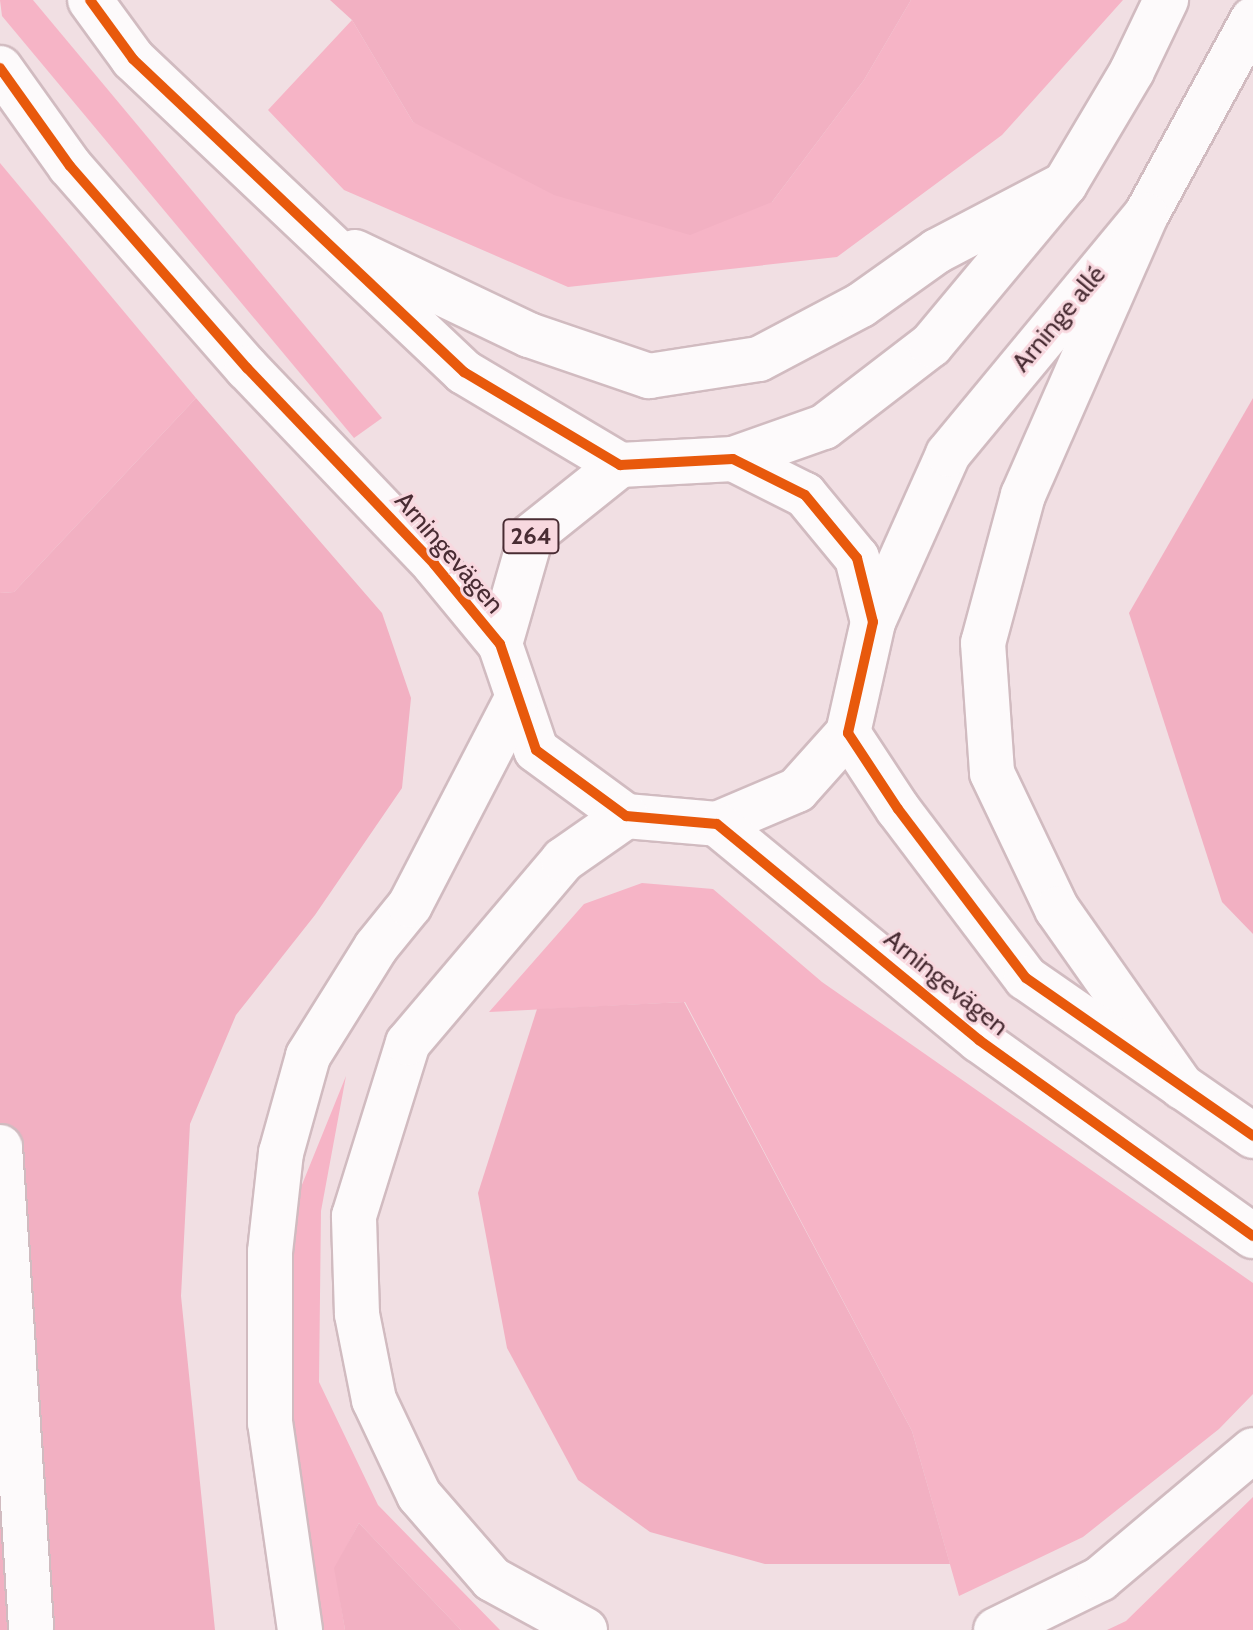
<!DOCTYPE html>
<html>
<head>
<meta charset="utf-8">
<style>
	body { margin:0 }
	#map { position:relative; width:1253px; height:1630px; overflow:hidden; background:#f1dfe3; font-family:Cabin,sans-serif }
	div>[style] { position:absolute }
	[style*='--x'] { left:calc(var(--x)*1px); top:calc(var(--y)*1px); width:calc(var(--w)*1px); rotate:calc(var(--a)*1deg) }
	.green>* { inset:0; background:#f6b4c6 }
	.forest>* { inset:0; background:#f2b0c2 }
	.roads { filter:drop-shadow(2px 0 #d1bbc0) drop-shadow(-2px 0 #d1bbc0) drop-shadow(0 2px #d1bbc0) drop-shadow(0 -2px #d1bbc0) }
	.minor>* { height:44px; margin:-22px; padding:0 22px; transform-origin:22px; border-radius:22px; background:#fdfafb }
	.major>* { height:44px; margin:-22px; padding:0 22px; transform-origin:22px; border-radius:22px; background:#fdfafb }
	.highway>* { height:44px; margin:-22px; padding:0 22px; transform-origin:22px; border-radius:22px; background:#fdfafb }
	.cycleway>* { height:10px; margin:-5px; padding:0 5px; transform-origin:5px; border-radius:5px; background:#e8590c }
	span { translate:-50% -50%; white-space:nowrap; text-align:center; line-height:1.15; -webkit-text-stroke:6px #f8d8df; paint-order:stroke }
	.shield-label span { padding:2px 6px; background:#f8d8df; border:2px solid; border-radius:6px; -webkit-text-stroke-width:0 }
	.shield-label { font-size:24px; color:#492c33; font-weight:700 }
	.street-label { font-size:26px; color:#492c33 }
</style>
</head>
<body>
<div id="map">
	<div class="green">
		<div style="clip-path:polygon(0 0,33px 0,382px 418px,354px 438px,2px 16px)"></div>
		<div style="clip-path:polygon(911px 0,1123px 0,1002px 135px,837px 257px,568px 287px,344px 190px,268px 110px,352px 20px,413px 122px,772px 202px,864px 80px)"></div>
		<div style="clip-path:polygon(0 163px,196px 398px,14px 592px,0 593px)"></div>
		<div style="clip-path:polygon(642px 883px,713px 889px,822px 982px,1253px 1283px,1253px 1394px,1219px 1429px,1083px 1537px,959px 1596px,912px 1431px,685px 1002px,489px 1012px,584px 904px)"></div>
		<div style="clip-path:polygon(346px 1076px,321px 1211px,319px 1382px,378px 1505px,500px 1630px,461px 1630px,359px 1523px,335px 1568px,345px 1630px,322px 1630px,306px 1543px,283px 1328px,297px 1197px)"></div>
		<div style="clip-path:polygon(1253px 1497px,1253px 1630px,1107px 1630px,1126px 1621px)"></div>
	</div>
	<div class="forest">
		<div style="clip-path:polygon(330px 0,911px 0,864px 80px,772px 202px,690px 235px,554px 195px,413px 122px,352px 20px)"></div>
		<div style="clip-path:polygon(196px 398px,382px 613px,411px 698px,402px 788px,315px 915px,236px 1015px,190px 1124px,181px 1296px,215px 1630px,0 1630px,0 593px,14px 592px)"></div>
		<div style="clip-path:polygon(1253px 398px,1253px 934px,1222px 902px,1129px 613px)"></div>
		<div style="clip-path:polygon(684px 1002px,912px 1431px,950px 1564px,765px 1564px,650px 1532px,578px 1480px,507px 1348px,478px 1193px,537px 1009px)"></div>
		<div style="clip-path:polygon(359px 1523px,461px 1630px,345px 1630px,334px 1568px)"></div>
	</div>
	<div class="roads">
		<div class="minor">
			<div style="--x:733;--y:459;--w:96;--a:-19.4"></div>
			<div style="--x:824;--y:427;--w:135;--a:-37.5"></div>
			<div style="--x:931;--y:345;--w:209;--a:-50.2"></div>
			<div style="--x:1065;--y:184;--w:131;--a:-59.3"></div>
			<div style="--x:1132;--y:71;--w:79;--a:-64.4"></div>
			<div style="--x:873;--y:622;--w:184;--a:-65.9"></div>
			<div style="--x:948;--y:454;--w:310;--a:-50.4"></div>
			<div style="--x:1146;--y:215;--w:223;--a:-61.4"></div>
			<div style="--x:0;--y:1147;--w:484;--a:86.3"></div>
		</div>
		<div class="major">
			<div style="--x:0;--y:68;--w:120;--a:54.5"></div>
			<div style="--x:70;--y:166;--w:269;--a:48.8"></div>
			<div style="--x:247;--y:368;--w:271;--a:46.3"></div>
			<div style="--x:434;--y:564;--w:104;--a:50.5"></div>
			<div style="--x:500;--y:644;--w:112;--a:71.2"></div>
			<div style="--x:536;--y:750;--w:112;--a:36.3"></div>
			<div style="--x:626;--y:816;--w:91;--a:5"></div>
			<div style="--x:717;--y:824;--w:87;--a:-23"></div>
			<div style="--x:797;--y:790;--w:76;--a:-48.2"></div>
			<div style="--x:848;--y:733;--w:114;--a:-77.3"></div>
			<div style="--x:873;--y:622;--w:66;--a:-104"></div>
			<div style="--x:857;--y:558;--w:82;--a:-129.5"></div>
			<div style="--x:805;--y:495;--w:80;--a:-153.4"></div>
			<div style="--x:733;--y:459;--w:113;--a:177"></div>
			<div style="--x:620;--y:465;--w:182;--a:-149.2"></div>
			<div style="--x:464;--y:372;--w:456;--a:-136.6"></div>
			<div style="--x:133;--y:59;--w:73;--a:-126.1"></div>
			<div style="--x:1146;--y:215;--w:306;--a:113.7"></div>
			<div style="--x:1023;--y:495;--w:153;--a:105.1"></div>
			<div style="--x:983;--y:643;--w:130;--a:86"></div>
			<div style="--x:992;--y:773;--w:151;--a:64.5"></div>
			<div style="--x:1057;--y:909;--w:218;--a:54.9"></div>
			<div style="--x:355;--y:252;--w:193;--a:25.5"></div>
			<div style="--x:529;--y:335;--w:127;--a:18.9"></div>
			<div style="--x:649;--y:376;--w:111;--a:-8.8"></div>
			<div style="--x:759;--y:359;--w:115;--a:-27.9"></div>
			<div style="--x:861;--y:305;--w:93;--a:-35.4"></div>
			<div style="--x:937;--y:251;--w:144;--a:-27.6"></div>
			<div style="--x:500;--y:644;--w:112;--a:-74"></div>
			<div style="--x:531;--y:536;--w:114;--a:-38.6"></div>
			<div style="--x:848;--y:733;--w:91;--a:56.7"></div>
			<div style="--x:898;--y:809;--w:212;--a:52.9"></div>
			<div style="--x:1026;--y:978;--w:277;--a:34.8"></div>
			<div style="--x:717;--y:824;--w:340;--a:39.5"></div>
			<div style="--x:979;--y:1040;--w:337;--a:35.6"></div>
		</div>
		<div class="highway">
			<div style="--x:300;--y:1630;--w:209;--a:-98.2"></div>
			<div style="--x:270;--y:1423;--w:171;--a:-90"></div>
			<div style="--x:270;--y:1252;--w:100;--a:-83.7"></div>
			<div style="--x:281;--y:1153;--w:101;--a:-74.4"></div>
			<div style="--x:308;--y:1056;--w:128;--a:-58"></div>
			<div style="--x:376;--y:947;--w:54;--a:-51"></div>
			<div style="--x:410;--y:905;--w:232;--a:-62.6"></div>
			<div style="--x:585;--y:1630;--w:106;--a:-151.3"></div>
			<div style="--x:492;--y:1579;--w:111;--a:-131"></div>
			<div style="--x:419;--y:1495;--w:105;--a:-115.3"></div>
			<div style="--x:374;--y:1400;--w:88;--a:-101.2"></div>
			<div style="--x:357;--y:1314;--w:98;--a:-91.8"></div>
			<div style="--x:354;--y:1216;--w:181;--a:-72.7"></div>
			<div style="--x:408;--y:1043;--w:240;--a:-49.7"></div>
			<div style="--x:563;--y:860;--w:77;--a:-34.9"></div>
			<div style="--x:996;--y:1630;--w:116;--a:-26.1"></div>
			<div style="--x:1100;--y:1579;--w:200;--a:-40.1"></div>
		</div>
	</div>
	<div class="cycleway">
		<div style="--x:90;--y:0;--w:73;--a:53.9"></div>
		<div style="--x:133;--y:59;--w:456;--a:43.4"></div>
		<div style="--x:464;--y:372;--w:182;--a:30.8"></div>
		<div style="--x:620;--y:465;--w:113;--a:-3"></div>
		<div style="--x:733;--y:459;--w:80;--a:26.6"></div>
		<div style="--x:805;--y:495;--w:82;--a:50.5"></div>
		<div style="--x:857;--y:558;--w:66;--a:76"></div>
		<div style="--x:873;--y:622;--w:114;--a:102.7"></div>
		<div style="--x:848;--y:733;--w:91;--a:56.7"></div>
		<div style="--x:898;--y:809;--w:212;--a:52.9"></div>
		<div style="--x:1026;--y:978;--w:277;--a:34.8"></div>
		<div style="--x:0;--y:68;--w:120;--a:54.5"></div>
		<div style="--x:70;--y:166;--w:269;--a:48.8"></div>
		<div style="--x:247;--y:368;--w:271;--a:46.3"></div>
		<div style="--x:434;--y:564;--w:104;--a:50.5"></div>
		<div style="--x:500;--y:644;--w:112;--a:71.2"></div>
		<div style="--x:536;--y:750;--w:112;--a:36.3"></div>
		<div style="--x:626;--y:816;--w:91;--a:5"></div>
		<div style="--x:717;--y:824;--w:340;--a:39.5"></div>
		<div style="--x:979;--y:1040;--w:337;--a:35.6"></div>
	</div>
	<div class="shield-label">
		<span style="left:531px;top:536px">264</span>
	</div>
	<div class="street-label">
		<span style="left:1059px;top:319px;rotate:-50deg">Arninge allé</span>
		<span style="left:449px;top:553px;rotate:49deg">Arningevägen</span>
		<span style="left:946px;top:983px;rotate:39deg">Arningevägen</span>
	</div>
</div>
</body>
</html>
